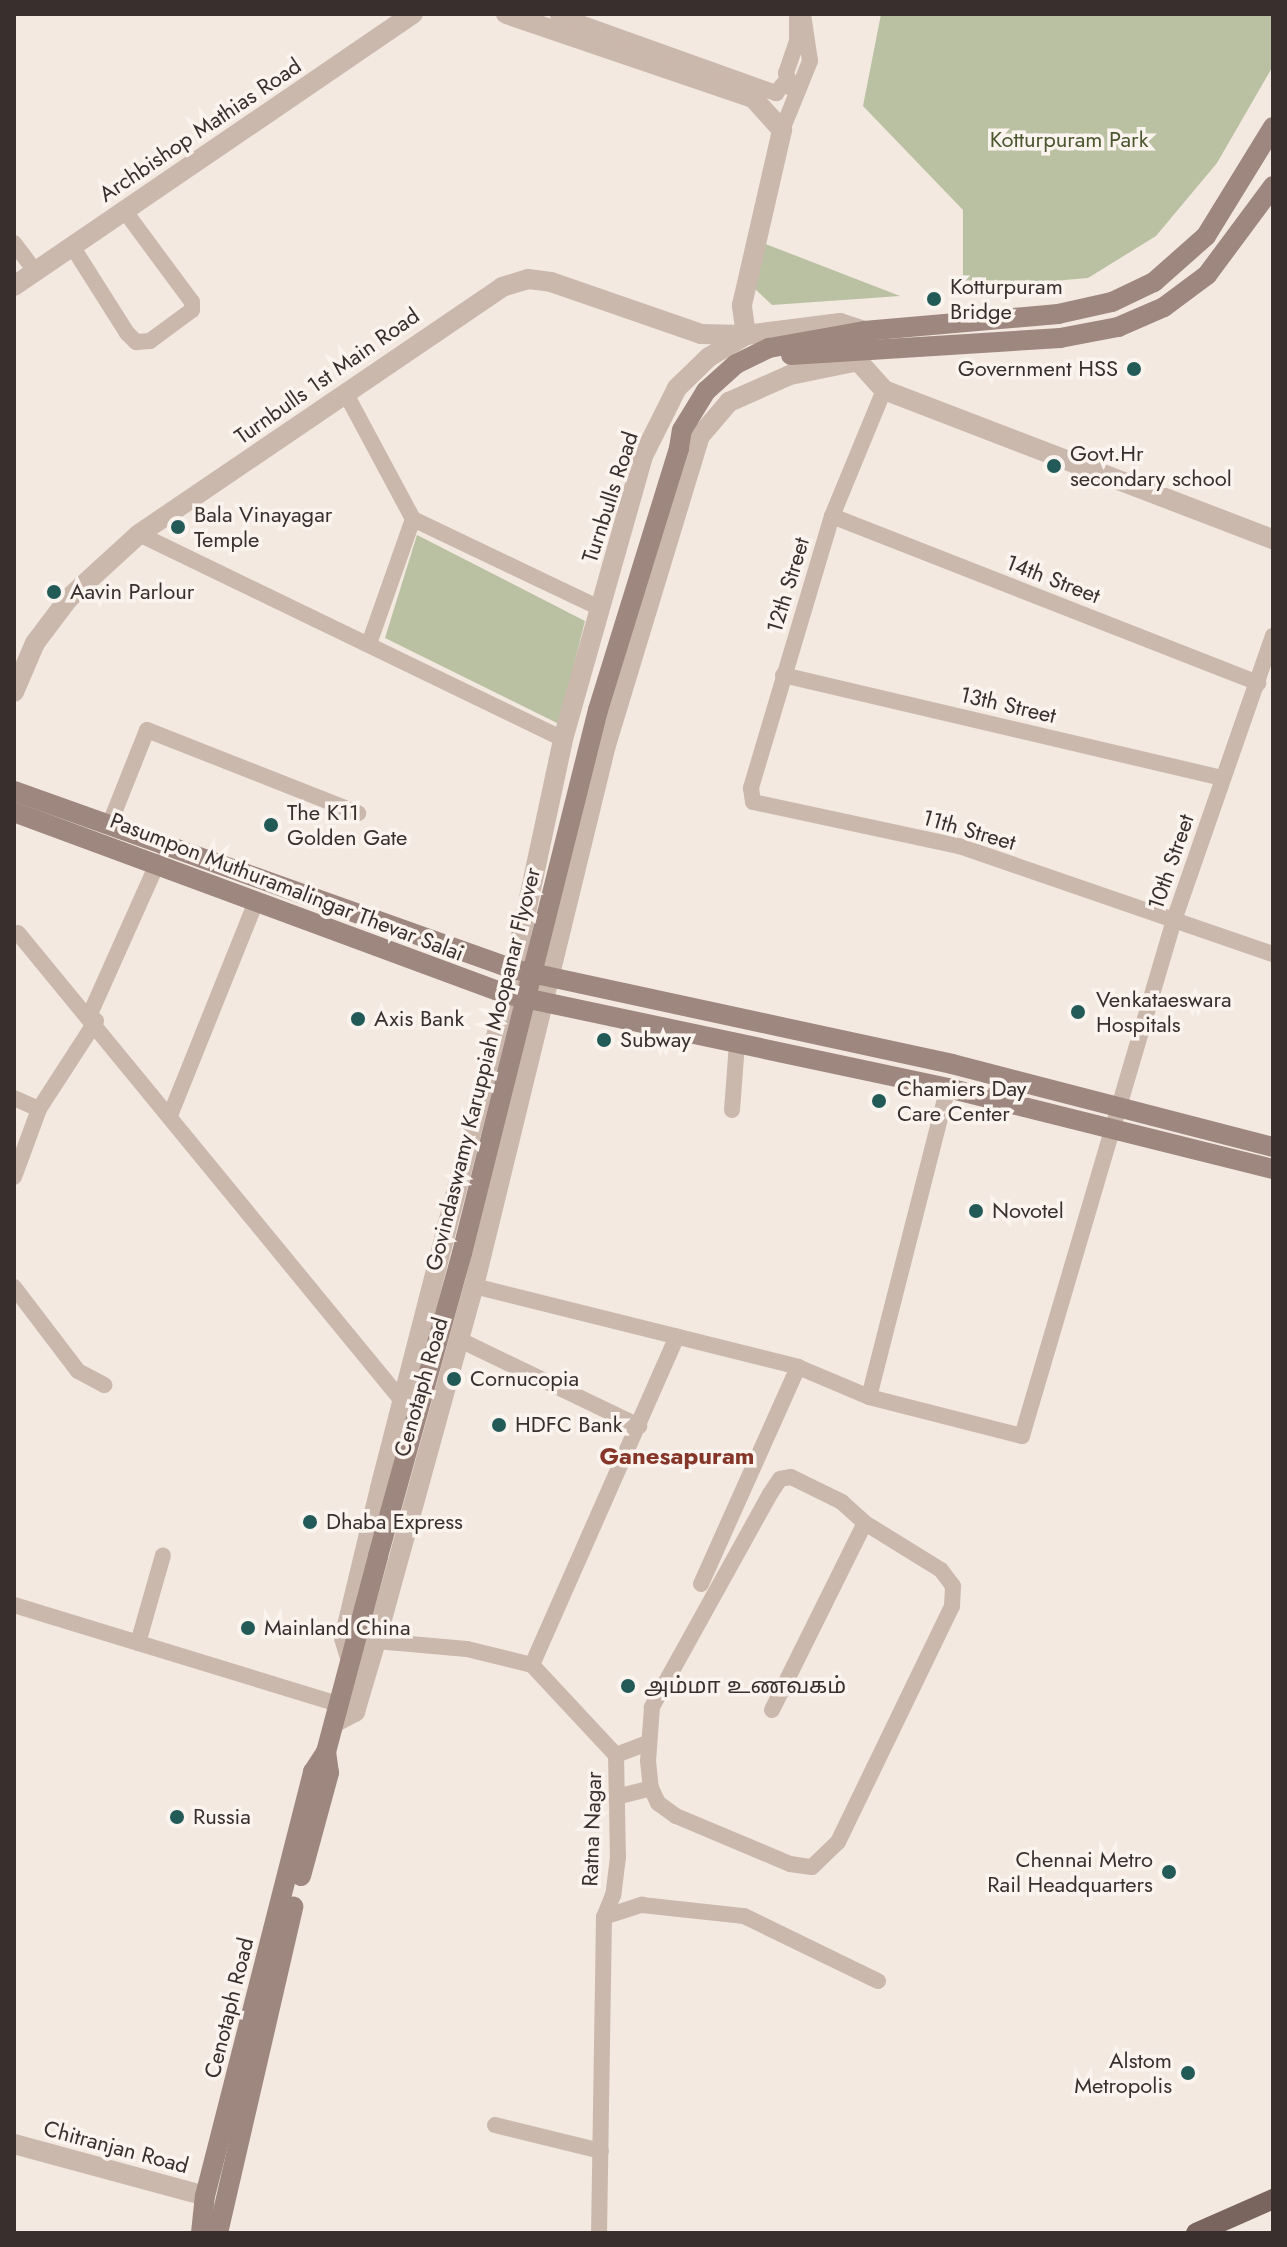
<!DOCTYPE html>
<html>
<head>
<meta charset="utf-8">
<style>
	body { margin:0 }
	#map { position:relative; width:1287px; height:2247px; overflow:hidden; background:#f3e9e1; font-family:Jost,"Noto Sans Tamil",sans-serif }
	div>[style] { position:absolute }
	[style*='--x'] { left:calc(var(--x)*1px); top:calc(var(--y)*1px); width:calc(var(--w)*1px); rotate:calc(var(--a)*1deg) }
	.green>* { inset:0; background:#bac1a2 }
	.minor>* { height:16px; margin:-8px; padding:0 8px; transform-origin:8px; border-radius:8px; background:#cbb8ad }
	.tertiary>* { height:20px; margin:-10px; padding:0 10px; transform-origin:10px; border-radius:10px; background:#cbb8ad }
	.secondary>* { height:20px; margin:-10px; padding:0 10px; transform-origin:10px; border-radius:10px; background:#9e877f }
	.primary>* { height:20px; margin:-10px; padding:0 10px; transform-origin:10px; border-radius:10px; background:#7a655e }
	.secondary-bridge>* { height:20px; margin:-10px; padding:0 10px; transform-origin:10px; border-radius:10px; background:#9e877f }
	.dots>* { width:22px; height:22px; translate:-50% -50%; box-sizing:border-box; border:4px solid #faf3ee; border-radius:50% }
	span { translate:-50% -50%; white-space:nowrap; text-align:center; line-height:1.15; -webkit-text-stroke:7px #faf3ee; paint-order:stroke }
	.street-label { font-size:22px; color:#392f2c }
	.park-label { font-size:22px; color:#4c5730 }
	.poi-label { font-size:22px; color:#392f2c }
	.left { translate:0 -50%; text-align:left }
	.right { translate:-100% -50%; text-align:right }
	.neighbourhood-label { font-size:24px; color:#853628; font-weight:700 }
	.frame { position:absolute; inset:0; border:16px solid #392f2c; pointer-events:none }
</style>
</head>
<body>
<div id="map">
	<div class="green">
		<div style="clip-path:polygon(881px 14px,1273px 14px,1273px 66px,1217px 163px,1156px 236px,1088px 278px,963px 289px,963px 210px,863px 106px)"></div>
		<div style="clip-path:polygon(763px 243px,900px 296px,772px 305px,751px 285px)"></div>
		<div style="clip-path:polygon(417px 535px,585px 621px,559px 724px,385px 638px)"></div>
	</div>
	<div class="minor">
		<div style="--x:558;--y:15;--w:232;--a:19.7"></div>
		<div style="--x:776;--y:93;--w:17;--a:-50"></div>
		<div style="--x:792;--y:89;--w:17;--a:-111"></div>
		<div style="--x:786;--y:73;--w:34;--a:-71"></div>
		<div style="--x:797;--y:41;--w:25;--a:-90"></div>
		<div style="--x:782;--y:130;--w:74;--a:-67.9"></div>
		<div style="--x:810;--y:61;--w:48;--a:-98.5"></div>
		<div style="--x:14;--y:243;--w:35;--a:53"></div>
		<div style="--x:72;--y:246;--w:103;--a:57.7"></div>
		<div style="--x:127;--y:333;--w:13;--a:45"></div>
		<div style="--x:136;--y:342;--w:14;--a:-4"></div>
		<div style="--x:150;--y:341;--w:52;--a:-36.4"></div>
		<div style="--x:192;--y:310;--w:8;--a:-90"></div>
		<div style="--x:192;--y:302;--w:114;--a:-126.5"></div>
		<div style="--x:884;--y:390;--w:136;--a:112.4"></div>
		<div style="--x:832;--y:516;--w:284;--a:106.6"></div>
		<div style="--x:751;--y:788;--w:14;--a:82"></div>
		<div style="--x:753;--y:802;--w:211;--a:12.1"></div>
		<div style="--x:959;--y:846;--w:332;--a:19"></div>
		<div style="--x:346;--y:394;--w:142;--a:61.8"></div>
		<div style="--x:832;--y:516;--w:458;--a:21.4"></div>
		<div style="--x:139;--y:534;--w:471;--a:25.8"></div>
		<div style="--x:370;--y:641;--w:129;--a:-70.6"></div>
		<div style="--x:413;--y:519;--w:207;--a:25.5"></div>
		<div style="--x:783;--y:675;--w:452;--a:13.2"></div>
		<div style="--x:110;--y:823;--w:100;--a:-68.3"></div>
		<div style="--x:147;--y:730;--w:227;--a:21.5"></div>
		<div style="--x:18;--y:933;--w:607;--a:50.62"></div>
		<div style="--x:90;--y:1014;--w:167;--a:-65.9"></div>
		<div style="--x:14;--y:1098;--w:27;--a:24"></div>
		<div style="--x:732;--y:1110;--w:66;--a:-85.7"></div>
		<div style="--x:171;--y:1113;--w:227;--a:-68.1"></div>
		<div style="--x:14;--y:1177;--w:72;--a:-69.8"></div>
		<div style="--x:39;--y:1109;--w:105;--a:-57.1"></div>
		<div style="--x:474;--y:1286;--w:334;--a:14"></div>
		<div style="--x:798;--y:1367;--w:77;--a:22.9"></div>
		<div style="--x:869;--y:1397;--w:158;--a:14.3"></div>
		<div style="--x:1022;--y:1436;--w:538;--a:-73.59"></div>
		<div style="--x:1174;--y:920;--w:301;--a:-70.8"></div>
		<div style="--x:14;--y:1287;--w:106;--a:52.7"></div>
		<div style="--x:78;--y:1371;--w:30;--a:28"></div>
		<div style="--x:460;--y:1340;--w:199;--a:25.7"></div>
		<div style="--x:869;--y:1397;--w:319;--a:-75.7"></div>
		<div style="--x:701;--y:1584;--w:238;--a:-65.9"></div>
		<div style="--x:14;--y:1605;--w:339;--a:17"></div>
		<div style="--x:376;--y:1641;--w:91;--a:5"></div>
		<div style="--x:467;--y:1649;--w:67;--a:13.8"></div>
		<div style="--x:532;--y:1665;--w:123;--a:47"></div>
		<div style="--x:616;--y:1755;--w:102;--a:88.9"></div>
		<div style="--x:618;--y:1857;--w:38;--a:97"></div>
		<div style="--x:613;--y:1895;--w:24;--a:112"></div>
		<div style="--x:604;--y:1917;--w:316;--a:90.9"></div>
		<div style="--x:138;--y:1643;--w:91;--a:-74.1"></div>
		<div style="--x:532;--y:1665;--w:359;--a:-66.2"></div>
		<div style="--x:772;--y:1710;--w:209;--a:-63.6"></div>
		<div style="--x:865;--y:1523;--w:31;--a:-138"></div>
		<div style="--x:842;--y:1502;--w:57;--a:-153.9"></div>
		<div style="--x:791;--y:1477;--w:11;--a:170"></div>
		<div style="--x:780;--y:1479;--w:18;--a:124"></div>
		<div style="--x:770;--y:1494;--w:244;--a:119"></div>
		<div style="--x:652;--y:1707;--w:54;--a:94.2"></div>
		<div style="--x:648;--y:1761;--w:27;--a:84"></div>
		<div style="--x:651;--y:1788;--w:17;--a:65"></div>
		<div style="--x:658;--y:1803;--w:22;--a:36"></div>
		<div style="--x:676;--y:1816;--w:124;--a:22.8"></div>
		<div style="--x:790;--y:1864;--w:22;--a:8"></div>
		<div style="--x:812;--y:1867;--w:36;--a:-44"></div>
		<div style="--x:838;--y:1842;--w:262;--a:-64.2"></div>
		<div style="--x:952;--y:1606;--w:20;--a:-87"></div>
		<div style="--x:953;--y:1586;--w:20;--a:-127"></div>
		<div style="--x:941;--y:1570;--w:89;--a:-148.3"></div>
		<div style="--x:616;--y:1755;--w:33;--a:-21"></div>
		<div style="--x:616;--y:1797;--w:36;--a:-14"></div>
		<div style="--x:604;--y:1917;--w:40;--a:-18"></div>
		<div style="--x:642;--y:1905;--w:103;--a:6.2"></div>
		<div style="--x:744;--y:1916;--w:149;--a:25.9"></div>
		<div style="--x:495;--y:2125;--w:109;--a:13.8"></div>
	</div>
	<div class="tertiary">
		<div style="--x:14;--y:286;--w:483;--a:-34.3"></div>
		<div style="--x:858;--y:361;--w:39;--a:48"></div>
		<div style="--x:884;--y:390;--w:417;--a:21"></div>
		<div style="--x:14;--y:692;--w:53;--a:-66.8"></div>
		<div style="--x:35;--y:643;--w:56;--a:-52.9"></div>
		<div style="--x:69;--y:598;--w:95;--a:-42.4"></div>
		<div style="--x:139;--y:534;--w:439;--a:-34.2"></div>
		<div style="--x:502;--y:287;--w:27;--a:-17"></div>
		<div style="--x:528;--y:279;--w:23;--a:7"></div>
		<div style="--x:551;--y:282;--w:159;--a:19.1"></div>
		<div style="--x:701;--y:334;--w:45;--a:1.3"></div>
		<div style="--x:746;--y:335;--w:30;--a:-98"></div>
		<div style="--x:742;--y:305;--w:180;--a:-77.1"></div>
		<div style="--x:782;--y:130;--w:43;--a:-132.2"></div>
		<div style="--x:753;--y:98;--w:261;--a:-161.2"></div>
		<div style="--x:351;--y:1661;--w:24;--a:-107"></div>
		<div style="--x:344;--y:1638;--w:154;--a:-76.5"></div>
		<div style="--x:380;--y:1488;--w:546;--a:-75.58"></div>
		<div style="--x:516;--y:959;--w:225;--a:-77.9"></div>
		<div style="--x:563;--y:739;--w:294;--a:-74.2"></div>
		<div style="--x:643;--y:456;--w:76;--a:-63.4"></div>
		<div style="--x:677;--y:388;--w:45;--a:-44.1"></div>
		<div style="--x:709;--y:357;--w:43;--a:-30.7"></div>
		<div style="--x:746;--y:335;--w:95;--a:-7.3"></div>
		<div style="--x:840;--y:323;--w:25;--a:18"></div>
		<div style="--x:334;--y:1723;--w:24;--a:-28"></div>
		<div style="--x:355;--y:1712;--w:74;--a:-73.5"></div>
		<div style="--x:376;--y:1641;--w:368;--a:-74.6"></div>
		<div style="--x:474;--y:1286;--w:557;--a:-76.29"></div>
		<div style="--x:606;--y:745;--w:323;--a:-73.1"></div>
		<div style="--x:700;--y:436;--w:45;--a:-49.5"></div>
		<div style="--x:729;--y:402;--w:67;--a:-23.9"></div>
		<div style="--x:790;--y:375;--w:69;--a:-11.6"></div>
		<div style="--x:858;--y:361;--w:17;--a:-57"></div>
		<div style="--x:14;--y:2144;--w:198;--a:15.2"></div>
	</div>
	<div class="secondary">
		<div style="--x:791;--y:355;--w:270;--a:-3.6"></div>
		<div style="--x:1060;--y:338;--w:59;--a:-10.7"></div>
		<div style="--x:1118;--y:327;--w:50;--a:-23.5"></div>
		<div style="--x:1164;--y:307;--w:54;--a:-36.7"></div>
		<div style="--x:1207;--y:275;--w:111;--a:-53.4"></div>
		<div style="--x:679;--y:448;--w:18;--a:-81"></div>
		<div style="--x:682;--y:430;--w:46;--a:-58.4"></div>
		<div style="--x:706;--y:391;--w:40;--a:-42"></div>
		<div style="--x:736;--y:364;--w:37;--a:-26"></div>
		<div style="--x:769;--y:348;--w:97;--a:-10.1"></div>
		<div style="--x:864;--y:331;--w:195;--a:-5"></div>
		<div style="--x:1058;--y:314;--w:55;--a:-12.5"></div>
		<div style="--x:1112;--y:302;--w:47;--a:-25.5"></div>
		<div style="--x:1154;--y:282;--w:69;--a:-41.5"></div>
		<div style="--x:1206;--y:236;--w:128;--a:-58.4"></div>
		<div style="--x:14;--y:791;--w:530;--a:19.63"></div>
		<div style="--x:513;--y:969;--w:449;--a:12.2"></div>
		<div style="--x:952;--y:1064;--w:332;--a:14.5"></div>
		<div style="--x:14;--y:812;--w:525;--a:20.3"></div>
		<div style="--x:506;--y:994;--w:452;--a:12"></div>
		<div style="--x:948;--y:1088;--w:335;--a:14"></div>
		<div style="--x:301;--y:1876;--w:107;--a:-74.8"></div>
		<div style="--x:329;--y:1773;--w:21;--a:-98"></div>
		<div style="--x:201;--y:2233;--w:37;--a:-84"></div>
		<div style="--x:205;--y:2196;--w:438;--a:-75.7"></div>
		<div style="--x:313;--y:1772;--w:24;--a:-57"></div>
		<div style="--x:326;--y:1752;--w:203;--a:-75.1"></div>
		<div style="--x:218;--y:2233;--w:335;--a:-77"></div>
	</div>
	<div class="primary">
		<div style="--x:1196;--y:2233;--w:84;--a:-23.8"></div>
	</div>
	<div class="secondary-bridge">
		<div style="--x:378;--y:1556;--w:314;--a:-74.5"></div>
		<div style="--x:462;--y:1253;--w:560;--a:-75.94"></div>
		<div style="--x:598;--y:710;--w:274;--a:-72.8"></div>
	</div>
	<div class="dots">
		<div style="left:934px;top:299px;background:#225a58"></div>
		<div style="left:1134px;top:369px;background:#225a58"></div>
		<div style="left:1054px;top:466px;background:#225a58"></div>
		<div style="left:178px;top:527px;background:#225a58"></div>
		<div style="left:54px;top:592px;background:#225a58"></div>
		<div style="left:271px;top:825px;background:#225a58"></div>
		<div style="left:1078px;top:1012px;background:#225a58"></div>
		<div style="left:358px;top:1019px;background:#225a58"></div>
		<div style="left:604px;top:1040px;background:#225a58"></div>
		<div style="left:879px;top:1101px;background:#225a58"></div>
		<div style="left:976px;top:1211px;background:#225a58"></div>
		<div style="left:454px;top:1379px;background:#225a58"></div>
		<div style="left:499px;top:1425px;background:#225a58"></div>
		<div style="left:310px;top:1522px;background:#225a58"></div>
		<div style="left:248px;top:1628px;background:#225a58"></div>
		<div style="left:628px;top:1686px;background:#225a58"></div>
		<div style="left:177px;top:1817px;background:#225a58"></div>
		<div style="left:1169px;top:1872px;background:#225a58"></div>
		<div style="left:1188px;top:2073px;background:#225a58"></div>
	</div>
	<div class="street-label">
		<span style="left:200px;top:130px;rotate:-34deg">Archbishop Mathias Road</span>
		<span style="left:327px;top:376px;rotate:-35deg">Turnbulls 1st Main Road</span>
		<span style="left:610px;top:497px;rotate:-72deg">Turnbulls Road</span>
		<span style="left:1053px;top:579px;rotate:21deg">14th Street</span>
		<span style="left:788px;top:585px;rotate:-73deg">12th Street</span>
		<span style="left:1008px;top:705px;rotate:13deg">13th Street</span>
		<span style="left:969px;top:830px;rotate:16deg">11th Street</span>
		<span style="left:1171px;top:862px;rotate:-71deg">10th Street</span>
		<span style="left:287px;top:887px;rotate:21deg">Pasumpon Muthuramalingar Thevar Salai</span>
		<span style="left:483px;top:1069px;rotate:-76deg">Govindaswamy Karuppiah Moopanar Flyover</span>
		<span style="left:421px;top:1387px;rotate:-74deg">Cenotaph Road</span>
		<span style="left:592px;top:1829px;rotate:-88deg">Ratna Nagar</span>
		<span style="left:229px;top:2008px;rotate:-76deg">Cenotaph Road</span>
		<span style="left:116px;top:2147px;rotate:15deg">Chitranjan Road</span>
	</div>
	<div class="park-label">
		<span style="left:1069px;top:140px">Kotturpuram Park</span>
	</div>
	<div class="poi-label">
		<span class="left" style="left:950px;top:299px">Kotturpuram<br>Bridge</span>
		<span class="right" style="left:1118px;top:369px">Government HSS</span>
		<span class="left" style="left:1070px;top:466px">Govt.Hr<br>secondary school</span>
		<span class="left" style="left:194px;top:527px">Bala Vinayagar<br>Temple</span>
		<span class="left" style="left:70px;top:592px">Aavin Parlour</span>
		<span class="left" style="left:287px;top:825px">The K11<br>Golden Gate</span>
		<span class="left" style="left:1096px;top:1012px">Venkataeswara<br>Hospitals</span>
		<span class="left" style="left:374px;top:1019px">Axis Bank</span>
		<span class="left" style="left:620px;top:1040px">Subway</span>
		<span class="left" style="left:897px;top:1101px">Chamiers Day<br>Care Center</span>
		<span class="left" style="left:992px;top:1211px">Novotel</span>
		<span class="left" style="left:470px;top:1379px">Cornucopia</span>
		<span class="left" style="left:515px;top:1425px">HDFC Bank</span>
		<span class="left" style="left:326px;top:1522px">Dhaba Express</span>
		<span class="left" style="left:264px;top:1628px">Mainland China</span>
		<span class="left" style="left:644px;top:1686px">அம்மா உணவகம்</span>
		<span class="left" style="left:193px;top:1817px">Russia</span>
		<span class="right" style="left:1153px;top:1872px">Chennai Metro<br>Rail Headquarters</span>
		<span class="right" style="left:1172px;top:2073px">Alstom<br>Metropolis</span>
	</div>
	<div class="neighbourhood-label">
		<span style="left:677px;top:1456px">Ganesapuram</span>
	</div>
	<div class="frame"></div>
</div>
</body>
</html>
